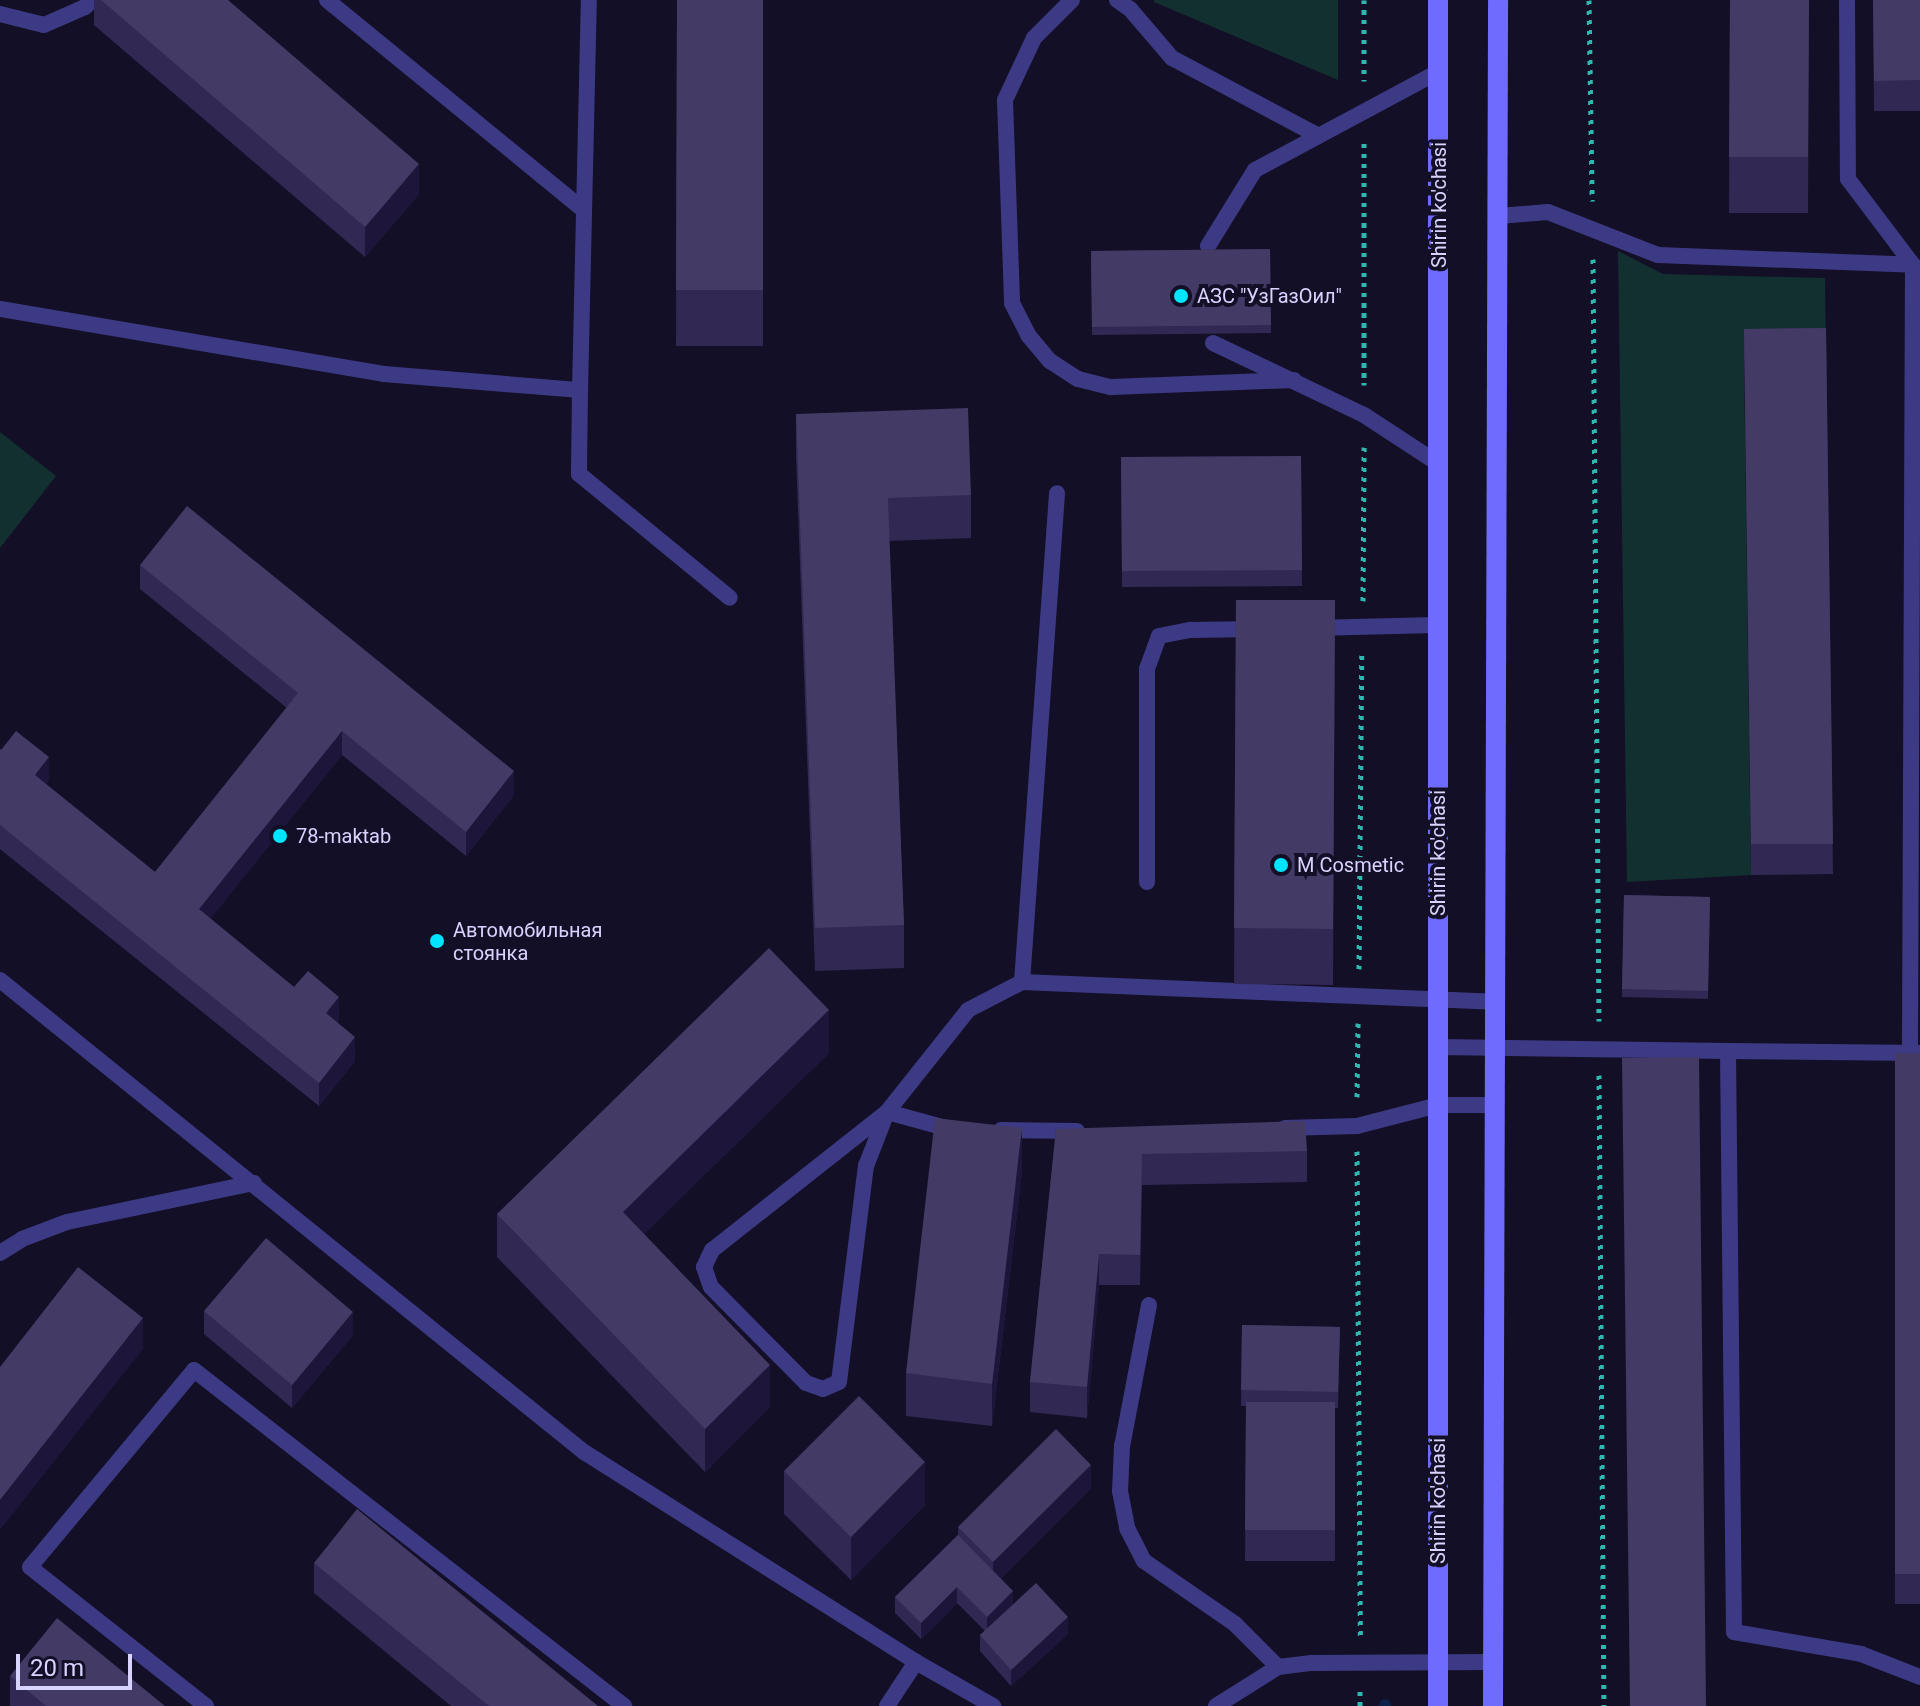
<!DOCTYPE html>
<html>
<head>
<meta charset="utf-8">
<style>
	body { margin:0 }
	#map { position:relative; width:1920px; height:1706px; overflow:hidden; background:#130f26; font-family:Roboto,sans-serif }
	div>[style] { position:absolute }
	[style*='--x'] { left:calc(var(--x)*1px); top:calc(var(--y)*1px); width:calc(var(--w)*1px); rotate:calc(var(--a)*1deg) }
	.green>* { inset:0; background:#12302f }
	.stream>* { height:12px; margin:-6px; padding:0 6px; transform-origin:6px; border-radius:6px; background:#0c2248 }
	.path>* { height:5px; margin-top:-2.5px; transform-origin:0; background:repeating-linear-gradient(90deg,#2fb8b0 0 4px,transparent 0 10px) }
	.service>* { height:16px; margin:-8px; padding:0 8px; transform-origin:8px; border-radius:8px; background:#3d3a85 }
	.secondary>* { height:20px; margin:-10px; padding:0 10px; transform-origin:10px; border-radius:10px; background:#6f6bff }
	.wall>* { inset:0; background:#312854 }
	.shaded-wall>* { inset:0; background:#1d163a }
	.building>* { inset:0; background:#433a66 }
	.dots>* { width:22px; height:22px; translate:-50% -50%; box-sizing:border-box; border:4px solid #130f26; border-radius:50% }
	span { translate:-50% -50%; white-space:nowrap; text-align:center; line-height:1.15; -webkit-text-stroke:8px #130f26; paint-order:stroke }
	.street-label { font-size:20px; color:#d9d4ff }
	.poi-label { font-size:20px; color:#d9d4ff }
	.left { translate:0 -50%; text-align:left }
	.scale { position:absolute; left:16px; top:1654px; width:116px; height:36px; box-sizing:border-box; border:4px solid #d9d4ff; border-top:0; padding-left:10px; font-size:24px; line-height:28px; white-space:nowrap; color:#d9d4ff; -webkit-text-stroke:6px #130f26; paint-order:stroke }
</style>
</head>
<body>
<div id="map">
	<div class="green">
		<div style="clip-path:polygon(1154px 0,1338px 0,1338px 80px,1154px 2px)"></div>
		<div style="clip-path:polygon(1618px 251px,1663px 274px,1825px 278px,1826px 359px,1744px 361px,1751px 875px,1627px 882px)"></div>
		<div style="clip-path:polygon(0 432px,56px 476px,0 548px)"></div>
	</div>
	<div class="stream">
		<div style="--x:1385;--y:1706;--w:1;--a:-90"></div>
	</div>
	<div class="path">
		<div style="--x:1364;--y:0;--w:81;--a:90"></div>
		<div style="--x:1589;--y:0;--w:201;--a:89.1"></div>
		<div style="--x:1364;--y:143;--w:242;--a:90"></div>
		<div style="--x:1593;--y:259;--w:762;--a:89.55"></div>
		<div style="--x:1363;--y:601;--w:154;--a:-89.6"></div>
		<div style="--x:1359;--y:969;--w:314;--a:-89.5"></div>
		<div style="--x:1599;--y:1075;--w:631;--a:89.55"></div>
		<div style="--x:1357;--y:1097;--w:74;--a:-89.2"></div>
		<div style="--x:1357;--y:1151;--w:486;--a:89.6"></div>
		<div style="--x:1360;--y:1706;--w:15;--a:-90"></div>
	</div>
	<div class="service">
		<div style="--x:327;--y:0;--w:332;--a:39.3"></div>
		<div style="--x:1072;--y:0;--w:54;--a:135"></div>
		<div style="--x:1034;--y:38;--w:68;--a:115.1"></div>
		<div style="--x:1005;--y:100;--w:203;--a:88"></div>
		<div style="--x:1012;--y:303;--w:36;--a:63"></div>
		<div style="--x:1028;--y:335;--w:34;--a:50"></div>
		<div style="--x:1050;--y:361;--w:33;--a:33"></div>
		<div style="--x:1078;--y:379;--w:34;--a:14"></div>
		<div style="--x:1111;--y:387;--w:183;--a:-2.2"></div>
		<div style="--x:1117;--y:0;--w:16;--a:35"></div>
		<div style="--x:1130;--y:9;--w:65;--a:49.4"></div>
		<div style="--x:1172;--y:58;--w:166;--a:28"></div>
		<div style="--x:1847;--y:0;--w:179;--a:89.7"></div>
		<div style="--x:1848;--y:179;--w:108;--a:52.9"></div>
		<div style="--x:1913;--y:265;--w:788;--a:90.22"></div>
		<div style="--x:0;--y:14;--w:45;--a:14"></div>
		<div style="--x:44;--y:25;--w:45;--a:-23.7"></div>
		<div style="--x:85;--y:7;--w:10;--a:-45"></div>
		<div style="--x:1499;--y:216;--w:49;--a:-4.7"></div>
		<div style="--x:1548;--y:212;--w:118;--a:21.4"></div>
		<div style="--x:1658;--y:255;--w:255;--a:2.2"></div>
		<div style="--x:1208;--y:246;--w:89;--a:-58.3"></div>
		<div style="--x:1255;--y:170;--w:208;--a:-28.2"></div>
		<div style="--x:0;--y:309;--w:389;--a:9.6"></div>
		<div style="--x:384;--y:374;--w:197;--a:4.7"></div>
		<div style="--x:580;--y:390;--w:390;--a:-88.7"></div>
		<div style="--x:1213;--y:343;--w:167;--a:25.5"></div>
		<div style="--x:1364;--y:415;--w:90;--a:33.2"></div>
		<div style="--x:580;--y:390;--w:84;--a:90.7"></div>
		<div style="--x:579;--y:474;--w:195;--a:39.4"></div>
		<div style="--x:1314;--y:628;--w:122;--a:-1.4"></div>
		<div style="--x:1147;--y:882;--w:213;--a:-90"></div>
		<div style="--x:1147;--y:669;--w:35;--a:-70"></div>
		<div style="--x:1159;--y:636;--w:33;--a:-11"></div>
		<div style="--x:1191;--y:630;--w:64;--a:-0.9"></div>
		<div style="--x:0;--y:980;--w:751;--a:38.95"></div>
		<div style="--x:584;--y:1452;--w:393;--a:32.3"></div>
		<div style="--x:916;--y:1662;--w:89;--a:29.7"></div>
		<div style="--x:1022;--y:982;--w:490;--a:-85.9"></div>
		<div style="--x:1439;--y:1047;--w:289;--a:0.8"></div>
		<div style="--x:1728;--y:1051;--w:581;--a:89.41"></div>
		<div style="--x:1734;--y:1632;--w:129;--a:9.8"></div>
		<div style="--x:1861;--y:1654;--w:63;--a:21.3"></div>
		<div style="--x:1728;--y:1051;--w:191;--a:0.6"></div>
		<div style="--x:1285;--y:1128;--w:72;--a:-1.6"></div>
		<div style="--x:1357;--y:1126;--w:84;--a:-14.5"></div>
		<div style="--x:1438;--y:1105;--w:57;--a:0"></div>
		<div style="--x:953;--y:1130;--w:68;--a:-164.7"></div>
		<div style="--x:887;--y:1112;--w:223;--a:141.7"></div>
		<div style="--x:712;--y:1250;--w:19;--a:115"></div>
		<div style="--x:704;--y:1267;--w:21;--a:71"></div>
		<div style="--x:711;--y:1287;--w:135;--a:45.3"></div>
		<div style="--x:806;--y:1383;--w:18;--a:19"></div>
		<div style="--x:823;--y:1389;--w:17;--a:-24"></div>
		<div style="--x:839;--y:1382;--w:218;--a:-82.9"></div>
		<div style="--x:866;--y:1166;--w:58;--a:-68.7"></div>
		<div style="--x:887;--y:1112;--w:130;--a:-51.5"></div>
		<div style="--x:968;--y:1010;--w:61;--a:-27.4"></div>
		<div style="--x:1022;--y:982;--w:473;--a:2.4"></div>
		<div style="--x:1001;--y:1130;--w:76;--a:0.8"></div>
		<div style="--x:0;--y:1253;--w:26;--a:-32"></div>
		<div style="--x:22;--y:1239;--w:48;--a:-20.7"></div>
		<div style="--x:67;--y:1222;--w:191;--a:-11.8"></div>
		<div style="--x:1149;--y:1305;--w:144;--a:100.8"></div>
		<div style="--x:1122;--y:1446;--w:45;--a:92.5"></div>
		<div style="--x:1120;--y:1491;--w:38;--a:79"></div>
		<div style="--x:1127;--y:1528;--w:37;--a:63"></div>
		<div style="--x:1144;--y:1561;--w:111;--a:34.7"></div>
		<div style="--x:1235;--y:1624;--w:61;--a:45"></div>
		<div style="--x:206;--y:1706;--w:224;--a:-141.7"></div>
		<div style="--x:30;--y:1567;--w:256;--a:-50.2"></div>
		<div style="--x:194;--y:1370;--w:546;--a:38"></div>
		<div style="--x:887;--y:1706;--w:53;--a:-56.6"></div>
		<div style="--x:1216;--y:1706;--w:73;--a:-32.2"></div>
		<div style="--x:1278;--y:1667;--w:34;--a:-7"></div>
		<div style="--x:1312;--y:1663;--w:181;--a:-0.3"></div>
	</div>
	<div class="secondary">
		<div style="--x:1438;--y:0;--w:1706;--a:90"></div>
		<div style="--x:1493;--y:1706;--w:1706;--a:-89.83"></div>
	</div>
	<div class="wall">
		<div style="clip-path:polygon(94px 0,228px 0,419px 194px,365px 257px,94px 25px)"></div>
		<div style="clip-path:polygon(677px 0,763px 0,763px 346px,676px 346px)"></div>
		<div style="clip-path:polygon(1730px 0,1809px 0,1808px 213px,1729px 213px)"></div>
		<div style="clip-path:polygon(1873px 0,1920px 0,1920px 111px,1874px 111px)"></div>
		<div style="clip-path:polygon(1270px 249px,1271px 333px,1092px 335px,1091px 251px)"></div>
		<div style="clip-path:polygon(1826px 328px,1833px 874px,1751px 875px,1744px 329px)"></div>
		<div style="clip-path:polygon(796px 414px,971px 495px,971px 538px,889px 541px,904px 925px,904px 968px,815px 971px,796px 457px)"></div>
		<div style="clip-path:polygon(1301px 456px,1302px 586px,1122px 587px,1121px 457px)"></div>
		<div style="clip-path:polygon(140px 565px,514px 795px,466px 856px,342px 755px,210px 919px,294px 987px,339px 1020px,337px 1023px,355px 1061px,319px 1106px,0 849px,0 749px,49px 780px,46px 784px,155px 872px,287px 708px,140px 589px)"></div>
		<div style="clip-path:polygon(1236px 600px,1335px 600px,1333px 985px,1234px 984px)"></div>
		<div style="clip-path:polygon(1624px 895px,1710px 897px,1708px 999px,1622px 997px)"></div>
		<div style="clip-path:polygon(829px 1053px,644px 1234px,770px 1407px,705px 1472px,497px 1257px,497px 1214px)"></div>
		<div style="clip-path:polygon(1895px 1053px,1920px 1053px,1920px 1604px,1895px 1604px)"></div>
		<div style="clip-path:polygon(1056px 1129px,1307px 1151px,1307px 1182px,1142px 1185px,1140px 1285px,1099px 1285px,1087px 1418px,1030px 1412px,1030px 1382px)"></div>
		<div style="clip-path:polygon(1022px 1171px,992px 1426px,906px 1416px,906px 1373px)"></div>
		<div style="clip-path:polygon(204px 1311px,353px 1335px,292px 1408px,204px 1334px)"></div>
		<div style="clip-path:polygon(1242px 1325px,1340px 1327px,1338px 1408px,1335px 1408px,1335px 1561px,1245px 1561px,1246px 1406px,1241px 1406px)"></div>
		<div style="clip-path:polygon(784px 1471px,925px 1505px,851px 1580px,784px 1514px)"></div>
		<div style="clip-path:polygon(1091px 1488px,1001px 1578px,1013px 1605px,1068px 1634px,1011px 1686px,980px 1651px,980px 1635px,985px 1631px,957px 1603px,921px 1639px,895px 1613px,895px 1597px,958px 1535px,958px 1527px)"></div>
		<div style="clip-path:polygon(314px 1563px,598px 1706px,451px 1706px,314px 1593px)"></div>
		<div style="clip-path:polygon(10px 1676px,165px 1706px,10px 1706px)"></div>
	</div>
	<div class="shaded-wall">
		<div style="clip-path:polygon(419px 164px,419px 194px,365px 257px,365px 227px)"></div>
		<div style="clip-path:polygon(342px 731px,342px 755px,199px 933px,199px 909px)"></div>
		<div style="clip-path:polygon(49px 757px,49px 780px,35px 798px,35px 775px)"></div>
		<div style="clip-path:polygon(514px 771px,514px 795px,466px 856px,466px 832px)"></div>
		<div style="clip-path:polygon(339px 997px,339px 1020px,326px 1037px,326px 1013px)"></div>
		<div style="clip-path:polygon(829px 1010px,829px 1053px,623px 1255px,623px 1212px)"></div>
		<div style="clip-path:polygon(355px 1037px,355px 1061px,319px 1106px,319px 1083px)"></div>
		<div style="clip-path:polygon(1022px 1128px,1022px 1171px,992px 1426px,992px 1384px)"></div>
		<div style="clip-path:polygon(1099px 1254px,1099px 1285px,1087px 1418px,1087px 1387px)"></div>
		<div style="clip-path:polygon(353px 1312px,353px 1335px,292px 1408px,292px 1385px)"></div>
		<div style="clip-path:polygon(143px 1318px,143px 1349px,0 1530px,0 1500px)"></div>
		<div style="clip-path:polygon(770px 1365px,770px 1407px,705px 1472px,705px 1429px)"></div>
		<div style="clip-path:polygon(925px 1462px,925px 1505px,851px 1580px,851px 1537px)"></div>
		<div style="clip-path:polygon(1091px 1465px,1091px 1488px,993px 1586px,993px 1562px)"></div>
		<div style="clip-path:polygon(957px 1587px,957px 1603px,921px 1639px,921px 1623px)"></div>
		<div style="clip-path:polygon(1013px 1591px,1013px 1607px,987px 1633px,987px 1617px)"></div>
		<div style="clip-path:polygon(1068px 1617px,1068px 1634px,1011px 1686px,1011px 1670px)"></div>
	</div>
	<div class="building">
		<div style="clip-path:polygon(101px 0,228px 0,419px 164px,365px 227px)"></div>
		<div style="clip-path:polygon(677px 0,763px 0,763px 290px,676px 290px)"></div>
		<div style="clip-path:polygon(1730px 0,1809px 0,1808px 157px,1729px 157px)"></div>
		<div style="clip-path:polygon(1873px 0,1920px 0,1920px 80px,1874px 81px)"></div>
		<div style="clip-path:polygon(1270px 249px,1271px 325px,1092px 327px,1091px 251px)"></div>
		<div style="clip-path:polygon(1826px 328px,1833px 844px,1751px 844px,1744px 329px)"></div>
		<div style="clip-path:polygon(968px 408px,971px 495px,888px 498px,904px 925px,815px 928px,796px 414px)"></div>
		<div style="clip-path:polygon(1301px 456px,1302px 570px,1122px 571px,1121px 457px)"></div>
		<div style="clip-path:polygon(187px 506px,514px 771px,466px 832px,342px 731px,199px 909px,294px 987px,308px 971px,339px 997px,326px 1013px,355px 1037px,319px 1083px,0 825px,0 749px,1px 750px,16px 731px,49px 757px,35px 775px,155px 872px,298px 693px,140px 565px)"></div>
		<div style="clip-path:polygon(1236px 600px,1335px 600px,1333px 929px,1234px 928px)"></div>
		<div style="clip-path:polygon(1624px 895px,1710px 897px,1708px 991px,1622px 989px)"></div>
		<div style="clip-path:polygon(769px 948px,829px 1010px,623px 1212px,770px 1365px,705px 1429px,497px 1214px)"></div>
		<div style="clip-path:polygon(1895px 1053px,1920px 1053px,1920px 1574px,1895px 1574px)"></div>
		<div style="clip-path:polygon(1699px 1057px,1706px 1706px,1630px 1706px,1622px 1058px)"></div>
		<div style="clip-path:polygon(935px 1118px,1022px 1128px,992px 1384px,906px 1373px)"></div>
		<div style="clip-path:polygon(1305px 1121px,1307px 1151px,1142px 1154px,1140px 1255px,1099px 1254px,1087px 1387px,1030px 1382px,1056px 1129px)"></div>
		<div style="clip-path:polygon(266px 1238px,353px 1312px,292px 1385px,204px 1311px)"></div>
		<div style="clip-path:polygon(78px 1267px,143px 1318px,0 1500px,0 1367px)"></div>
		<div style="clip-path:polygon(1242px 1325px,1340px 1327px,1338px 1392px,1241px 1390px)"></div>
		<div style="clip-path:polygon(859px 1396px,925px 1462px,851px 1537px,784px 1471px)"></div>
		<div style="clip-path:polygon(1246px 1402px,1335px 1402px,1335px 1530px,1245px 1530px)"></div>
		<div style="clip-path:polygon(1056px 1429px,1091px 1465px,993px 1562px,958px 1527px)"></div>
		<div style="clip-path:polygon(357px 1509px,598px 1706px,489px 1706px,314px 1563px)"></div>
		<div style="clip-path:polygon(958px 1535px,1013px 1591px,987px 1617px,957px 1587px,921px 1623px,895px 1597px)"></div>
		<div style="clip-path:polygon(1036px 1583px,1068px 1617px,1011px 1670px,980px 1635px)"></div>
		<div style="clip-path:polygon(57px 1618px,165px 1706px,46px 1706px,10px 1676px)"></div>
	</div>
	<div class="dots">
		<div style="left:1181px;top:296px;background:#00e5ff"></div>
		<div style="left:280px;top:836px;background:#00e5ff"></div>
		<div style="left:1281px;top:865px;background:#00e5ff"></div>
		<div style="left:437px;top:941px;background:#00e5ff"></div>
	</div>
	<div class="street-label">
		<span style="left:1439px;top:205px;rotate:-90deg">Shirin ko'chasi</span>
		<span style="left:1438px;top:853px;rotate:-90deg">Shirin ko'chasi</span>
		<span style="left:1438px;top:1501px;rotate:-90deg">Shirin ko'chasi</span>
	</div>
	<div class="poi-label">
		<span class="left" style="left:1197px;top:296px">АЗС "УзГазОил"</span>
		<span class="left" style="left:296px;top:836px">78-maktab</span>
		<span class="left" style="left:1297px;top:865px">M Cosmetic</span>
		<span class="left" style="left:453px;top:942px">Автомобильная<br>стоянка</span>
	</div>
	<div class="scale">20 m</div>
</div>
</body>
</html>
